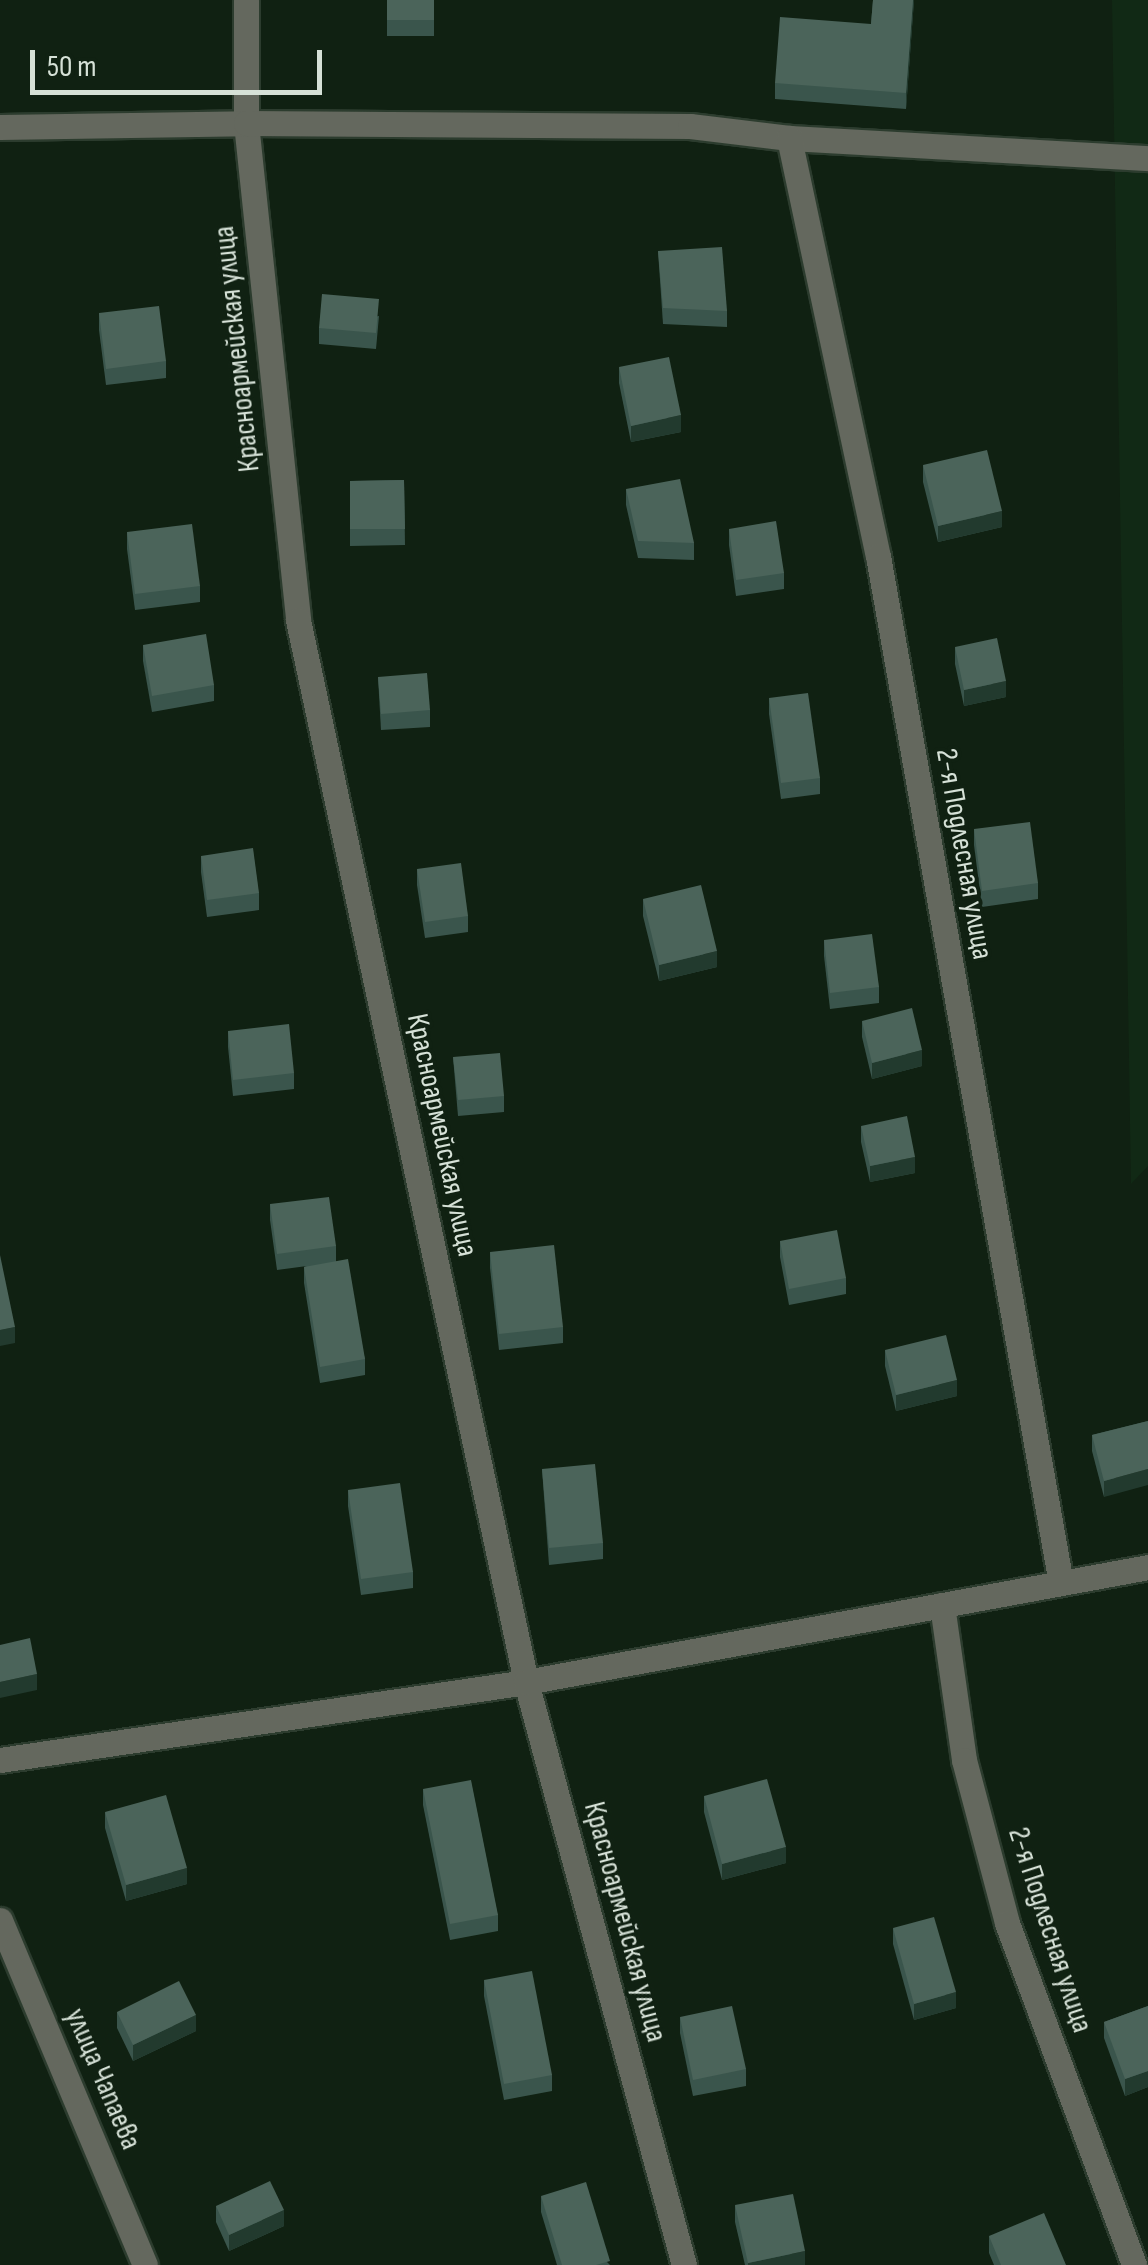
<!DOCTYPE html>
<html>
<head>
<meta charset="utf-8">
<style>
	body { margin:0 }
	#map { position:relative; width:1148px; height:2265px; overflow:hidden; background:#102112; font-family:"Sofia Sans Condensed",sans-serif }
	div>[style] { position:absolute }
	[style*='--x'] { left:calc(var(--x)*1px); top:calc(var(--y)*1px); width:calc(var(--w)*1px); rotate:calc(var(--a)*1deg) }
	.built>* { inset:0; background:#112915 }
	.roads { filter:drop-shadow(2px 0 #2c3c2e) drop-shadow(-2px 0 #2c3c2e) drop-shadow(0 2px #2c3c2e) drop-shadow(0 -2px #2c3c2e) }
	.minor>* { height:25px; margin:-12.5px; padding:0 12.5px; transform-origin:12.5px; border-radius:12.5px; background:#64685e }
	.wall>* { inset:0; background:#3a554c }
	.shaded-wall>* { inset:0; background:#223a2e }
	.building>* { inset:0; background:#4b645a }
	span { translate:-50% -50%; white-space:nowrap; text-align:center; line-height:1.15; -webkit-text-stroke:8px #102112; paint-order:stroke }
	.street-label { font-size:30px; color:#d6e1d7 }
	.scale { position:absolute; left:30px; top:50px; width:292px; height:45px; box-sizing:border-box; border:5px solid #d6e1d7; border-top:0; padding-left:12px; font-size:30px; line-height:35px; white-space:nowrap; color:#d6e1d7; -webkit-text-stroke:8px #102112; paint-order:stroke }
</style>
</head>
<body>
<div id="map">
	<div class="built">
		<div style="clip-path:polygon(1112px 0,1148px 0,1148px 1166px,1131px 1184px)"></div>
	</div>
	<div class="roads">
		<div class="minor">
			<div style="--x:246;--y:0;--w:123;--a:90"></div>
			<div style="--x:246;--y:123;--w:500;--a:84"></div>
			<div style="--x:298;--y:620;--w:1086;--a:77.88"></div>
			<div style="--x:526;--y:1682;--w:604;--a:74.84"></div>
			<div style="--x:0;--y:127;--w:246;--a:-0.9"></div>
			<div style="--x:246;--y:123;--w:444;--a:0.4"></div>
			<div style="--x:690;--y:126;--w:100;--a:6.9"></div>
			<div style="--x:789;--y:138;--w:360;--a:3.2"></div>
			<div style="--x:789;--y:138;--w:427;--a:78"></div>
			<div style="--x:878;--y:556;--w:1043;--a:79.9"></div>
			<div style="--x:942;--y:1605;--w:157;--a:81.9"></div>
			<div style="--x:964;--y:1760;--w:169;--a:75.2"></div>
			<div style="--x:1007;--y:1923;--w:365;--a:69.6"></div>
			<div style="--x:0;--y:1760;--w:532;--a:-8.43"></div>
			<div style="--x:526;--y:1682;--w:633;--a:-10.47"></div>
			<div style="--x:0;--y:1920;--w:374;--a:67.2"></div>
		</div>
	</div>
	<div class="wall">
		<div style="clip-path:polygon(387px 0,434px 0,434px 36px,387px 36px)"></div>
		<div style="clip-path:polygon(873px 0,914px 0,906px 109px,775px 99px,775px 83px,871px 24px)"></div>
		<div style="clip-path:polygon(658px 251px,727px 311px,727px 327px,663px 324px)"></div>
		<div style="clip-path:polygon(99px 313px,166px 361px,166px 378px,106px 385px,99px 330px)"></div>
		<div style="clip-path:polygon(379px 316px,376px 349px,319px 344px,319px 328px)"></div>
		<div style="clip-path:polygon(619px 367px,681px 432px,631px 442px,619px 383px)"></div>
		<div style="clip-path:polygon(923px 465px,1002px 527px,938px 542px,923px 482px)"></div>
		<div style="clip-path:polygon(404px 480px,405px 545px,350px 546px,350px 481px)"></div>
		<div style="clip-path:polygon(626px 489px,694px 543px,694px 560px,638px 558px,626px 505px)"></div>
		<div style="clip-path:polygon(729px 529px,784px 573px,784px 589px,736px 596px,729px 545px)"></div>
		<div style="clip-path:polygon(127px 532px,200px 586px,200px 602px,135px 610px,127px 549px)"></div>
		<div style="clip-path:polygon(143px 645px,214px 685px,214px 701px,152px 712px,143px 661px)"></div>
		<div style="clip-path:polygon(955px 647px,1006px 697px,964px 706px,955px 664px)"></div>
		<div style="clip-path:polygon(378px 677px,430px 710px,430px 727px,381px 730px)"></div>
		<div style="clip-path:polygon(769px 698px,820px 778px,820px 794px,781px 799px,769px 714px)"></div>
		<div style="clip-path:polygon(974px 829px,1038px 883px,1038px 899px,982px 907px,974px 845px)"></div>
		<div style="clip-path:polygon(201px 856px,259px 893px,259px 910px,207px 917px,201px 872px)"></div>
		<div style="clip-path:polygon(417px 869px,468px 916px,468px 932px,425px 938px,417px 885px)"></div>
		<div style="clip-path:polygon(643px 899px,717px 967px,659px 981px,643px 916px)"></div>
		<div style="clip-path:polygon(824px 940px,879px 987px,879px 1003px,830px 1009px,824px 956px)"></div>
		<div style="clip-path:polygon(862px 1021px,922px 1066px,872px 1079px,862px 1037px)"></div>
		<div style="clip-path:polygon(228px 1031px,294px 1073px,294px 1089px,233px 1096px,228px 1047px)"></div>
		<div style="clip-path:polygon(453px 1057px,504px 1096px,504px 1112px,458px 1116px)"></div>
		<div style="clip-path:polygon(861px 1126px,915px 1173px,870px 1182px,861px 1142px)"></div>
		<div style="clip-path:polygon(270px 1204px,336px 1246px,336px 1261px,365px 1359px,365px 1375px,320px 1383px,304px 1283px,304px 1267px,307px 1266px,277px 1270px,270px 1220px)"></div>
		<div style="clip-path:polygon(780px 1241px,846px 1278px,846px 1294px,789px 1305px,780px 1257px)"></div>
		<div style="clip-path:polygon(490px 1252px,563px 1327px,563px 1343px,499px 1350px,490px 1268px)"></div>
		<div style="clip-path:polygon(885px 1350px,957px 1396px,896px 1411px,885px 1366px)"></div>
		<div style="clip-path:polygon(1148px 1421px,1104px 1497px,1092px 1451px,1092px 1435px)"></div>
		<div style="clip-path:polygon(542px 1469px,603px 1543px,603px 1559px,549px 1565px)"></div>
		<div style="clip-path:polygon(348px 1490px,413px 1572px,413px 1588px,361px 1595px,348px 1506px)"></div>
		<div style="clip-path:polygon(423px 1789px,498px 1915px,498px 1931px,450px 1940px,423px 1805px)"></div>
		<div style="clip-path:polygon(704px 1796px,786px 1863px,722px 1880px,704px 1812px)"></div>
		<div style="clip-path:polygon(105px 1812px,187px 1884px,126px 1901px,105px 1828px)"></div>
		<div style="clip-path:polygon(893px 1928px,956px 2008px,914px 2020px,893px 1944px)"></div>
		<div style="clip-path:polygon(484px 1980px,552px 2075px,552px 2091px,504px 2100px,484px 1996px)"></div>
		<div style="clip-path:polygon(1148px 2006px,1148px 2087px,1125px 2096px,1104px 2038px,1104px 2022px)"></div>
		<div style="clip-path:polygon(117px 2012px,196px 2031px,133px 2061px,117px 2028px)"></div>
		<div style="clip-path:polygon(680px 2017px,746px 2069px,746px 2086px,693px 2096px,680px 2033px)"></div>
		<div style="clip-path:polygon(541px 2196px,610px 2265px,557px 2265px,541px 2212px)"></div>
		<div style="clip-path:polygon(735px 2205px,805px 2265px,745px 2265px,735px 2222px)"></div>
		<div style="clip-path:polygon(216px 2206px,284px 2226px,229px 2251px,216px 2222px)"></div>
		<div style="clip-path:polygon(989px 2236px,1066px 2265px,994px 2265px,989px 2253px)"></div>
	</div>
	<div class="shaded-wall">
		<div style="clip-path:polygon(913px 0,914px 0,906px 109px,906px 93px)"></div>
		<div style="clip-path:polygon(681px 415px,681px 432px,631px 442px,631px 426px)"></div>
		<div style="clip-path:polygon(1002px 511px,1002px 527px,938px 542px,938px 526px)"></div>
		<div style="clip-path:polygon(1006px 681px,1006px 697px,964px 706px,964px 690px)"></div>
		<div style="clip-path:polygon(717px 951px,717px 967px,659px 981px,659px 965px)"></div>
		<div style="clip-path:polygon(922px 1050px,922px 1066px,872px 1079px,872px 1063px)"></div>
		<div style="clip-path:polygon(915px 1157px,915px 1173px,870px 1182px,870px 1166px)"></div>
		<div style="clip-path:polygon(15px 1327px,15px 1343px,0 1346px,0 1330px)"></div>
		<div style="clip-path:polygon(957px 1380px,957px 1396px,896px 1411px,896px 1395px)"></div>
		<div style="clip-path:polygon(1148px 1469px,1148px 1485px,1104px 1497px,1104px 1481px)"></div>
		<div style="clip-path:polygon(37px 1674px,37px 1690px,0 1698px,0 1682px)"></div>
		<div style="clip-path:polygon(786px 1847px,786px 1863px,722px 1880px,722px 1864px)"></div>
		<div style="clip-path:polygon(187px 1868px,187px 1884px,126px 1901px,126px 1885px)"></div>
		<div style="clip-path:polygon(956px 1992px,956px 2008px,914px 2020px,914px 2004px)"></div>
		<div style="clip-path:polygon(196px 2015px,196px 2031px,133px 2061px,133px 2045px)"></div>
		<div style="clip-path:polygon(1148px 2071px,1148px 2087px,1125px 2096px,1125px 2079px)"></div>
		<div style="clip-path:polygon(284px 2210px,284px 2226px,229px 2251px,229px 2235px)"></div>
		<div style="clip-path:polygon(805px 2251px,805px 2265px,748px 2265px,748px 2263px)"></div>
	</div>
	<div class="building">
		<div style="clip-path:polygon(387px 0,434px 0,434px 20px,387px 20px)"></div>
		<div style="clip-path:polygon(873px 0,913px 0,906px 93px,775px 83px,780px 17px,871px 24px)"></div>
		<div style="clip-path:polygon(722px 247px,727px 311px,663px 308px,658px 251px)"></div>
		<div style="clip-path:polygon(322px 294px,379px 299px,376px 333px,319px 328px)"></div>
		<div style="clip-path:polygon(159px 306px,166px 361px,106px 369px,99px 313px)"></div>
		<div style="clip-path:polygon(669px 357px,681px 415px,631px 426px,619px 367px)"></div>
		<div style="clip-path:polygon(987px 450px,1002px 511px,938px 526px,923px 465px)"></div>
		<div style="clip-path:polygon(680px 479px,694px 543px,638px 541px,626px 489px)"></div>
		<div style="clip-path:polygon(404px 480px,405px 529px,350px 529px,350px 481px)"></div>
		<div style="clip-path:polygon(776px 521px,784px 573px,736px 580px,729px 529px)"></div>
		<div style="clip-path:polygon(192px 524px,200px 586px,135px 594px,127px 532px)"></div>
		<div style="clip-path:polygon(206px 634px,214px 685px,152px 696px,143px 645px)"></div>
		<div style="clip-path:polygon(997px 638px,1006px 681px,964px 690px,955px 647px)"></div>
		<div style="clip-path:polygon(427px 673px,430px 710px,381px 714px,378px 677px)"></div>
		<div style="clip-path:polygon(808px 693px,820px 778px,781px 783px,769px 698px)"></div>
		<div style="clip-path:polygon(1030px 822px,1038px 883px,982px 891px,974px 829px)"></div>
		<div style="clip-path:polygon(253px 848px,259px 893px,207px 900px,201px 856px)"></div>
		<div style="clip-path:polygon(461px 863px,468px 916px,425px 922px,417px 869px)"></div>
		<div style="clip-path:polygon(701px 885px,717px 951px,659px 965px,643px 899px)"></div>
		<div style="clip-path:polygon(872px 934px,879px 987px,830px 993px,824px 940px)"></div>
		<div style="clip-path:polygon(912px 1008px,922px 1050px,872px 1063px,862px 1021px)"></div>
		<div style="clip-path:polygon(289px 1024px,294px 1073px,233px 1080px,228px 1031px)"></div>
		<div style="clip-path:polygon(500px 1053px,504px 1096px,458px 1100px,453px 1057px)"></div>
		<div style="clip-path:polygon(907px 1116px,915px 1157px,870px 1166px,861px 1126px)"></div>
		<div style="clip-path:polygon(329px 1197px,336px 1246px,277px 1254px,270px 1204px)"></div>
		<div style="clip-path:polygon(837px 1230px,846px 1278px,789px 1289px,780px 1241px)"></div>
		<div style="clip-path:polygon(554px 1245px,563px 1327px,499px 1334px,490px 1252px)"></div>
		<div style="clip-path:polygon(0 1255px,15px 1327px,0 1330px)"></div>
		<div style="clip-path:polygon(348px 1259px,365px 1359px,320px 1367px,304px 1267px)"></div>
		<div style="clip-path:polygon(946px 1335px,957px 1380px,896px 1395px,885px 1350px)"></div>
		<div style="clip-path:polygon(1148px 1421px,1148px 1469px,1104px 1481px,1092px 1435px)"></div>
		<div style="clip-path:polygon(595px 1464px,603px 1543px,549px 1548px,542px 1469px)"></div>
		<div style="clip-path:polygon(400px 1483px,413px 1572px,361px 1579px,348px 1490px)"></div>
		<div style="clip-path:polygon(30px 1638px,37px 1674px,0 1682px,0 1645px)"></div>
		<div style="clip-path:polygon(767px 1779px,786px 1847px,722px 1864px,704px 1796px)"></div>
		<div style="clip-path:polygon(471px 1780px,498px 1915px,450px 1924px,423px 1789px)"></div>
		<div style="clip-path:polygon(166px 1795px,187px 1868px,126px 1885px,105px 1812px)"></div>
		<div style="clip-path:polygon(934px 1917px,956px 1992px,914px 2004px,893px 1928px)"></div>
		<div style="clip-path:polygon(532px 1971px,552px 2075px,504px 2084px,484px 1980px)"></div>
		<div style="clip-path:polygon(179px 1981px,196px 2015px,133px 2045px,117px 2012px)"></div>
		<div style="clip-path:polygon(732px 2006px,746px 2069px,693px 2080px,680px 2017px)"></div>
		<div style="clip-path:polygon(1148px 2006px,1148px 2071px,1125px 2079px,1104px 2022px)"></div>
		<div style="clip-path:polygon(270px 2181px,284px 2210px,229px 2235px,216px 2206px)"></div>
		<div style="clip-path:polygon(586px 2182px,610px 2261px,596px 2265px,562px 2265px,541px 2196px)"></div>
		<div style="clip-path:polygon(793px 2194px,805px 2251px,748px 2263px,735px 2205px)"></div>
		<div style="clip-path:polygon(1044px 2213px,1066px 2265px,1001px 2265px,989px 2236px)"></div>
	</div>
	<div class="street-label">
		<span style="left:237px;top:349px;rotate:-96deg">Красноармейская улица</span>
		<span style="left:964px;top:854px;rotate:80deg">2-я Подлесная улица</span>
		<span style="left:442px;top:1135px;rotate:78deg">Красноармейская улица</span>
		<span style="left:625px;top:1922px;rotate:75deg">Красноармейская улица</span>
		<span style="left:1050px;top:1930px;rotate:72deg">2-я Подлесная улица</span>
		<span style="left:103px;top:2079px;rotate:67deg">улица Чапаева</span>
	</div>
	<div class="scale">50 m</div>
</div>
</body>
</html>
